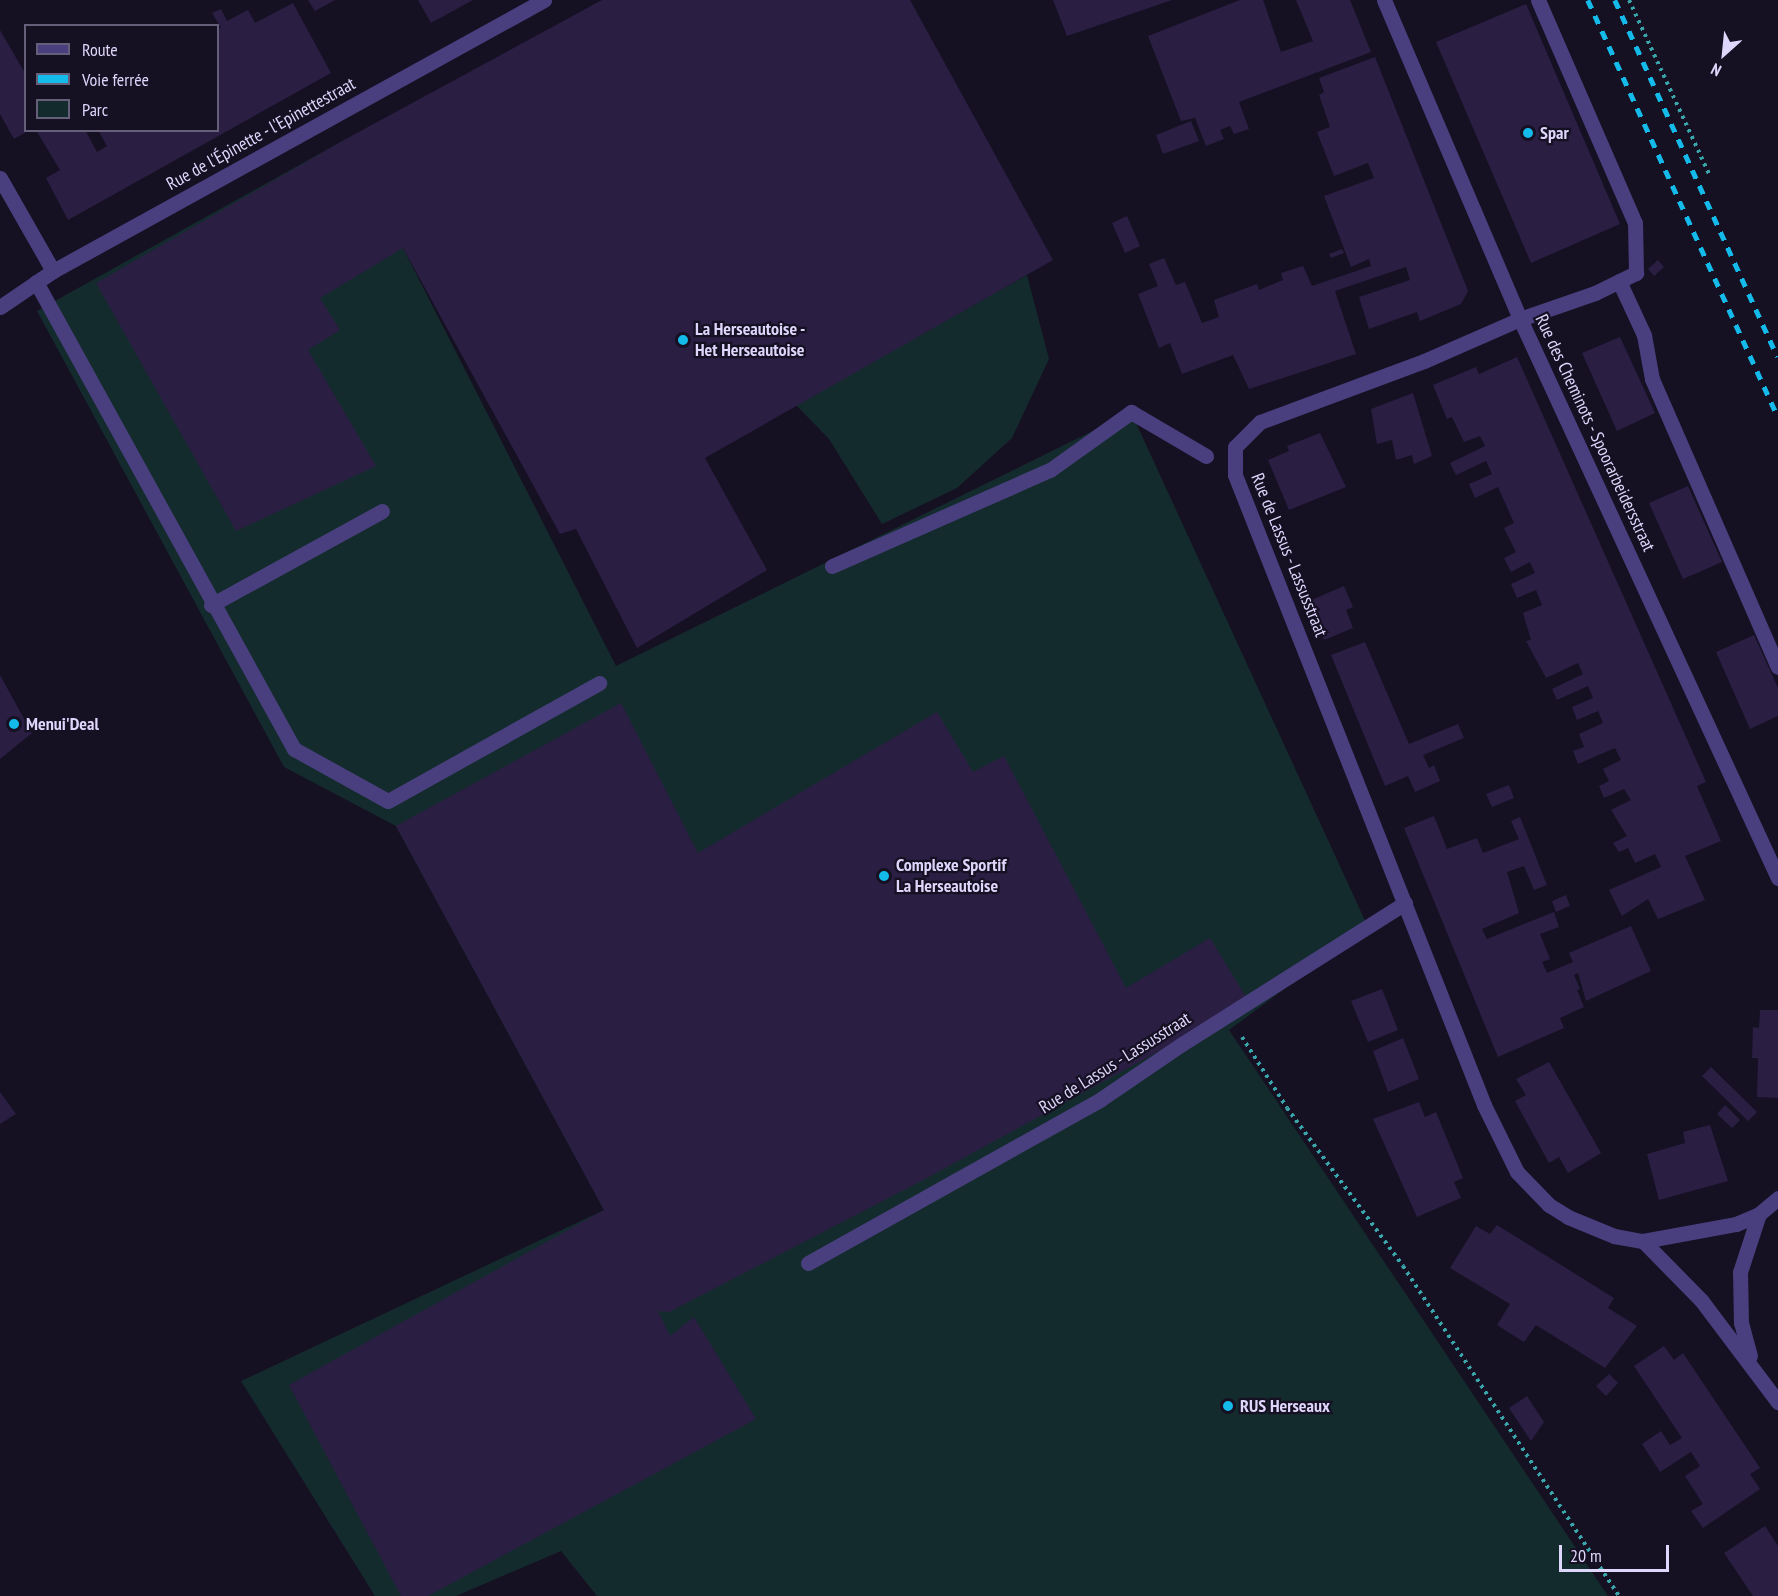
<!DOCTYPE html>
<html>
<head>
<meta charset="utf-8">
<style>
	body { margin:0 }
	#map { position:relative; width:1778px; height:1596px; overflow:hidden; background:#161023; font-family:"PT Sans Narrow",sans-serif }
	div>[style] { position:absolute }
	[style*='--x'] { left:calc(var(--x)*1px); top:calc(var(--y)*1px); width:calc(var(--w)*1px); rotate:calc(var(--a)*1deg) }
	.green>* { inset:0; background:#142b2d }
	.building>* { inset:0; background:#2a1e43 }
	.path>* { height:4px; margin-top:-2px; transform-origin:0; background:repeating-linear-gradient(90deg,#39a6ac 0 3px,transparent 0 7.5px) }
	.service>* { height:15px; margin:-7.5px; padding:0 7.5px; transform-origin:7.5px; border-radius:7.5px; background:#493f7e }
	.minor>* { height:15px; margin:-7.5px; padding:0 7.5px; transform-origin:7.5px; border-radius:7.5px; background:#493f7e }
	.rail>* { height:4.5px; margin-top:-2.25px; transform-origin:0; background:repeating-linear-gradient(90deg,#14bbea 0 9px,transparent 0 17px) }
	.dots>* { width:16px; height:16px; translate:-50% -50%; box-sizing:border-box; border:3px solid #161023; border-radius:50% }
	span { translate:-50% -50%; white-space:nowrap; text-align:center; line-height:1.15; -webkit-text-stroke:4.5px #161023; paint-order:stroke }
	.poi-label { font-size:18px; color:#dfd6fc; font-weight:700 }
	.left { translate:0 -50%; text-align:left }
	.street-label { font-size:18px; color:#dfd6fc }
	.legend { position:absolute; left:24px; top:24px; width:195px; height:108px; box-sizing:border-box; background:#161023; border:2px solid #665f7a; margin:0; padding:8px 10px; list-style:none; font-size:18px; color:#dfd6fc }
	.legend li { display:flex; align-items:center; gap:12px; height:30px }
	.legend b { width:30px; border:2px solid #665f7a }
	.north { position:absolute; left:1694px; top:24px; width:60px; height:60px; -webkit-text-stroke:4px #161023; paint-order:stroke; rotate:207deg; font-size:16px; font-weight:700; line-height:24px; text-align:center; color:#dfd6fc }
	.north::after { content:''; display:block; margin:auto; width:21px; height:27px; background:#dfd6fc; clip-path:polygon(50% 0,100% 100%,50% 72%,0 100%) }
	.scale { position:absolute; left:1559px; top:1545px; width:110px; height:27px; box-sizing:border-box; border:3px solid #dfd6fc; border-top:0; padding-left:8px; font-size:18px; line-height:21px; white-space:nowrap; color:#dfd6fc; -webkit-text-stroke:4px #161023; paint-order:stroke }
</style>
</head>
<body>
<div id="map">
	<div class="green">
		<div style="clip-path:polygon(344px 140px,403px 248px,616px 666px,1131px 412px,1368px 927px,1229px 1030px,1608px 1596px,597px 1596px,561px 1551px,456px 1596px,375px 1596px,241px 1381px,604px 1210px,396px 826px,284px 767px,37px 311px)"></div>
		<div style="clip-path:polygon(1027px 275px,1049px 359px,1012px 438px,957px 488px,882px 524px,829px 439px,796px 405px)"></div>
	</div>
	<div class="building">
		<div style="clip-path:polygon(308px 0,335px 0,315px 11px)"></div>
		<div style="clip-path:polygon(418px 0,473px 0,431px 23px)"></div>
		<div style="clip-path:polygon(602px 0,910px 0,1053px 260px,705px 458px,767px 570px,637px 648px,576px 529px,560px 534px,403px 248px,320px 298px,340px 330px,308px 350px,376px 466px,236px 531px,96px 283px,344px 140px)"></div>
		<div style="clip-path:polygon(1053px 0,1172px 0,1067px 36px)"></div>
		<div style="clip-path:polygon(1240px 0,1263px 0,1281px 52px,1313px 41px,1296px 0,1350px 0,1371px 52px,1239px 102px,1249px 129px,1234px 134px,1230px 126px,1220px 130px,1224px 139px,1206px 146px,1195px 118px,1181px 121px,1148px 36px)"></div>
		<div style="clip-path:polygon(293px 3px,331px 73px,68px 220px,46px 178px,60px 170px,36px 130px,85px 130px,97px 152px,107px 146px,98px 130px,218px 130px,218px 29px,221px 28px,212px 13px,221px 9px,227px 21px,248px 10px,255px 23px)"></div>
		<div style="clip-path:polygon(1526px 4px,1620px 224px,1531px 263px,1436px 42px)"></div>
		<div style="clip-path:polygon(0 30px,26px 75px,26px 132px,14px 139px,0 114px)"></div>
		<div style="clip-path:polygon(1375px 57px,1468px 291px,1461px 304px,1420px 321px,1417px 312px,1369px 329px,1359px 297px,1410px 280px,1406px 267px,1335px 291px,1356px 354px,1249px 389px,1233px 355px,1182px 374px,1170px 343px,1159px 348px,1138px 294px,1158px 286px,1149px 264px,1164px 258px,1176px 285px,1185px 282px,1202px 323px,1219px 317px,1214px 300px,1257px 284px,1259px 290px,1283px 280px,1281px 273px,1303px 266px,1312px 286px,1371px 266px,1369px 259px,1351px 267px,1324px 196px,1374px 178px,1368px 163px,1334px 176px,1317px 132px,1330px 127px,1319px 95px,1324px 92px,1319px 78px)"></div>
		<div style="clip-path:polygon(1191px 121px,1199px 141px,1163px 154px,1156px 135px)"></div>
		<div style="clip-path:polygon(1127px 216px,1140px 246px,1125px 253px,1112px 223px)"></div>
		<div style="clip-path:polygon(1342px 249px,1344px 253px,1331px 258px,1329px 254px)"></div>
		<div style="clip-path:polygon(1658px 260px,1664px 267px,1654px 276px,1648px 269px)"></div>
		<div style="clip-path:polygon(1620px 337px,1655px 413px,1617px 431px,1582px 353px)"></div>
		<div style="clip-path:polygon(1517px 357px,1706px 782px,1697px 786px,1721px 841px,1685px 856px,1705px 900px,1658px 919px,1648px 899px,1622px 916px,1609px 890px,1661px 867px,1655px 854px,1635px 863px,1628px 848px,1619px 852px,1613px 843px,1627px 836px,1611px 810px,1631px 800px,1624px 789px,1604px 798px,1599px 786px,1609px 781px,1603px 769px,1621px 760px,1615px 748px,1578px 764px,1573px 751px,1584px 747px,1579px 734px,1603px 723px,1598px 711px,1577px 720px,1572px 707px,1593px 698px,1588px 686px,1557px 700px,1552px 689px,1583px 674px,1578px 663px,1546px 678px,1526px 641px,1531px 640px,1523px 613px,1542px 605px,1536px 590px,1517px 598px,1511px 584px,1535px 573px,1530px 562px,1511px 572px,1504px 558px,1516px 552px,1504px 528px,1514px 523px,1498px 487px,1475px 498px,1469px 484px,1492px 474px,1486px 461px,1456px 475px,1450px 463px,1485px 446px,1480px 436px,1464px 442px,1452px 417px,1447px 419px,1433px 385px,1476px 367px,1479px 374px)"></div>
		<div style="clip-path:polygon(1413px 393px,1432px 456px,1414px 464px,1412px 455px,1396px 460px,1392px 440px,1377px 444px,1371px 409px)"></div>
		<div style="clip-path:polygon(1320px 433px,1346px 487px,1289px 510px,1268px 460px,1289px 451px,1287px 446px)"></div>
		<div style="clip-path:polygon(1688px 486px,1722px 562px,1683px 579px,1649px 503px)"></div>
		<div style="clip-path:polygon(1344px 586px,1353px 607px,1346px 610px,1353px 628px,1324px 640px,1309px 601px)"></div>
		<div style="clip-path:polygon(1754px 635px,1778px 688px,1778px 716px,1750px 729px,1716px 652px)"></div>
		<div style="clip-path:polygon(1365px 642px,1409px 744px,1458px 724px,1464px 738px,1423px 755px,1429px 768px,1434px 765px,1440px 781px,1415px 792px,1408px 776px,1385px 786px,1331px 655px)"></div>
		<div style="clip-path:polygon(0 675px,32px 733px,0 759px)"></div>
		<div style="clip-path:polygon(621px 703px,698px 853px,937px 712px,973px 772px,1004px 756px,1126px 988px,1210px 938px,1249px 1002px,925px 1179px,669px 1312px,658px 1311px,670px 1336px,694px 1317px,756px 1419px,428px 1596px,401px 1596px,289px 1385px,604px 1210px,396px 826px)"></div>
		<div style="clip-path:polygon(1509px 785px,1514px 798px,1492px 807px,1486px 794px)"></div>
		<div style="clip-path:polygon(1434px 816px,1447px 849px,1477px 838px,1483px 853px,1519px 839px,1511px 821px,1520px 817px,1547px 885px,1534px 890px,1524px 866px,1507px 872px,1519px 913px,1482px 929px,1487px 939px,1554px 912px,1559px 927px,1540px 934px,1550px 959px,1542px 962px,1547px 973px,1573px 962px,1569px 953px,1631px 926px,1651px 971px,1586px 1001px,1578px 973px,1574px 975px,1580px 989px,1577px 990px,1584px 1007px,1560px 1018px,1564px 1028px,1498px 1057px,1404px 828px)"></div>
		<div style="clip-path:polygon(1566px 895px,1570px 906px,1556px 912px,1552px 901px)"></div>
		<div style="clip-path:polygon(1382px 989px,1398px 1030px,1368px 1042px,1351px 1001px)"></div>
		<div style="clip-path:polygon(1760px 1010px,1778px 1010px,1778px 1098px,1757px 1097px,1758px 1058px,1752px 1058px,1753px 1027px,1759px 1028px)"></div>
		<div style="clip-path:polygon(1403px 1038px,1419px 1079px,1388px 1092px,1373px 1051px)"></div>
		<div style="clip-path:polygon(1549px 1062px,1601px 1153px,1568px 1173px,1559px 1157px,1549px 1163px,1515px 1101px,1526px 1095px,1516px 1079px)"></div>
		<div style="clip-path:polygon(1711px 1067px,1757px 1112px,1748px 1121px,1702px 1076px)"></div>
		<div style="clip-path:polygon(0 1092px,16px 1114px,0 1124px)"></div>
		<div style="clip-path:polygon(1419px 1102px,1425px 1117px,1436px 1112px,1463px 1178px,1454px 1182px,1461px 1198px,1417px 1217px,1373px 1119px)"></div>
		<div style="clip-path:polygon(1725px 1105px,1740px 1120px,1732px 1128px,1717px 1114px)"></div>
		<div style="clip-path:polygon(1710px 1125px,1728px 1181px,1659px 1200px,1647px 1154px,1685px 1143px,1683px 1132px)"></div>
		<div style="clip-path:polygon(1497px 1225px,1614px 1298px,1608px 1308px,1637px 1326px,1605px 1368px,1536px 1325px,1524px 1342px,1497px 1325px,1510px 1304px,1450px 1268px,1476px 1226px,1490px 1234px)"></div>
		<div style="clip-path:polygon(1664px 1346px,1674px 1360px,1683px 1353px,1760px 1468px,1750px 1474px,1760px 1489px,1703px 1528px,1691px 1511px,1703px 1504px,1685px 1476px,1700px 1466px,1691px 1452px,1660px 1472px,1642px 1444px,1661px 1431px,1670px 1445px,1682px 1438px,1634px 1366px)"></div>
		<div style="clip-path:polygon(1609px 1374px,1618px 1383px,1606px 1396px,1596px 1386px)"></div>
		<div style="clip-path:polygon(1527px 1396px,1544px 1422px,1531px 1441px,1509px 1408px)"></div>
		<div style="clip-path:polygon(1765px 1526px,1778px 1546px,1778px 1596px,1753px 1596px,1724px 1553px)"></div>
	</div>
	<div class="path">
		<div style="--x:1629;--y:0;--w:192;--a:65.3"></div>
		<div style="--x:1242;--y:1037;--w:84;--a:57.6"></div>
		<div style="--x:1287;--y:1108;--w:196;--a:53.7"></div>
		<div style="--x:1403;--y:1266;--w:394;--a:56.8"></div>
	</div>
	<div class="service">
		<div style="--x:1619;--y:281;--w:60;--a:65.2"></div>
		<div style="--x:1644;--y:335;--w:45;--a:79.7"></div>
		<div style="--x:1652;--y:379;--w:314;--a:66.4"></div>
		<div style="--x:36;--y:282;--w:534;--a:61.08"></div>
		<div style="--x:294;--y:749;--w:107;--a:29"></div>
		<div style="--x:388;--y:801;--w:242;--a:-29.2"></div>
		<div style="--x:1520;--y:319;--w:79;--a:-19.1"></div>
		<div style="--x:1595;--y:293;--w:46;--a:-26"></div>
		<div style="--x:1636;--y:273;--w:50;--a:-91.1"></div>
		<div style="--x:1635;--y:223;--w:243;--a:-113.5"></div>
		<div style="--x:832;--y:566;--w:238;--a:-23.8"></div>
		<div style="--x:1050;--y:470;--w:100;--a:-35.6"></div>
		<div style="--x:1131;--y:412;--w:87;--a:30.4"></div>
		<div style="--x:211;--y:605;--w:195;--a:-28.8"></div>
		<div style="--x:808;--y:1263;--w:336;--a:-29.2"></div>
		<div style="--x:1101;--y:1099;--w:98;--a:-34.2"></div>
		<div style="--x:1182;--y:1044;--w:264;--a:-32.3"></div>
	</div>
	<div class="minor">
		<div style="--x:1384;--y:0;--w:347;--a:66.9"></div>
		<div style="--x:1520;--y:319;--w:616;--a:65.22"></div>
		<div style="--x:0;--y:178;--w:107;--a:60.3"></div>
		<div style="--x:0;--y:307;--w:64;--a:-34.2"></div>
		<div style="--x:53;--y:271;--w:561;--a:-28.9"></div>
		<div style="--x:1520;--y:319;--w:105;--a:156.4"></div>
		<div style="--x:1424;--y:361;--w:175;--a:159.6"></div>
		<div style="--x:1260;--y:422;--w:35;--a:135"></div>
		<div style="--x:1235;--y:447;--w:28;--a:90"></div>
		<div style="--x:1235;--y:475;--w:677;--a:68.43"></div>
		<div style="--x:1484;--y:1105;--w:75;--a:63.8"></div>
		<div style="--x:1517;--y:1172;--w:46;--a:45.9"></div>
		<div style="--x:1549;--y:1205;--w:22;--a:32"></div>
		<div style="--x:1568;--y:1217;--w:50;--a:22.4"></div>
		<div style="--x:1614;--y:1236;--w:29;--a:10"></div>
		<div style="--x:1643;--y:1241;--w:95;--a:-10.4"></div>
		<div style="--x:1736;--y:1224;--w:25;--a:-23"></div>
		<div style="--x:1759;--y:1214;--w:25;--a:-40"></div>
		<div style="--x:1643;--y:1241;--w:83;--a:45.5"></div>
		<div style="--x:1701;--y:1300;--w:128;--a:53"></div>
		<div style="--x:1750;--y:1356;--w:34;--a:-105"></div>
		<div style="--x:1741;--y:1323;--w:51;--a:-91.1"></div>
		<div style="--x:1740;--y:1272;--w:61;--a:-71.9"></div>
	</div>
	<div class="rail">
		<div style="--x:1588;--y:0;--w:457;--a:65.5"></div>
		<div style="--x:1615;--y:0;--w:392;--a:65.5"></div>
	</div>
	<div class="dots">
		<div style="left:1528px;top:133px;background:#14bbea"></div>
		<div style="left:683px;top:340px;background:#14bbea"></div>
		<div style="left:14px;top:724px;background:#14bbea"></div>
		<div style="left:884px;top:876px;background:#14bbea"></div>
		<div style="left:1228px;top:1406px;background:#14bbea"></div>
	</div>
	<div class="poi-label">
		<span class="left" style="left:1540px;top:133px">Spar</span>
		<span class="left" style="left:695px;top:340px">La Herseautoise -<br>Het Herseautoise</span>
		<span class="left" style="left:26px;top:724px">Menui'Deal</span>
		<span class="left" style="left:896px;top:876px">Complexe Sportif<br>La Herseautoise</span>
		<span class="left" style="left:1240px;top:1406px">RUS Herseaux</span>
	</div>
	<div class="street-label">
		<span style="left:261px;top:134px;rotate:-29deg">Rue de l'Épinette - l'Epinettestraat</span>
		<span style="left:1595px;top:433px;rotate:65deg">Rue des Cheminots - Spoorarbeidersstraat</span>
		<span style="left:1289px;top:555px;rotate:68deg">Rue de Lassus - Lassusstraat</span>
		<span style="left:1115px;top:1063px;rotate:-32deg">Rue de Lassus - Lassusstraat</span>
	</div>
	<ul class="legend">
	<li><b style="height:8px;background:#493f7e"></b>Route</li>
	<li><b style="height:8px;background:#14bbea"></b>Voie ferrée</li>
	<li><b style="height:16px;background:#142b2d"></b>Parc</li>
	</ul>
	<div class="north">N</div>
	<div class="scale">20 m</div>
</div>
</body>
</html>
